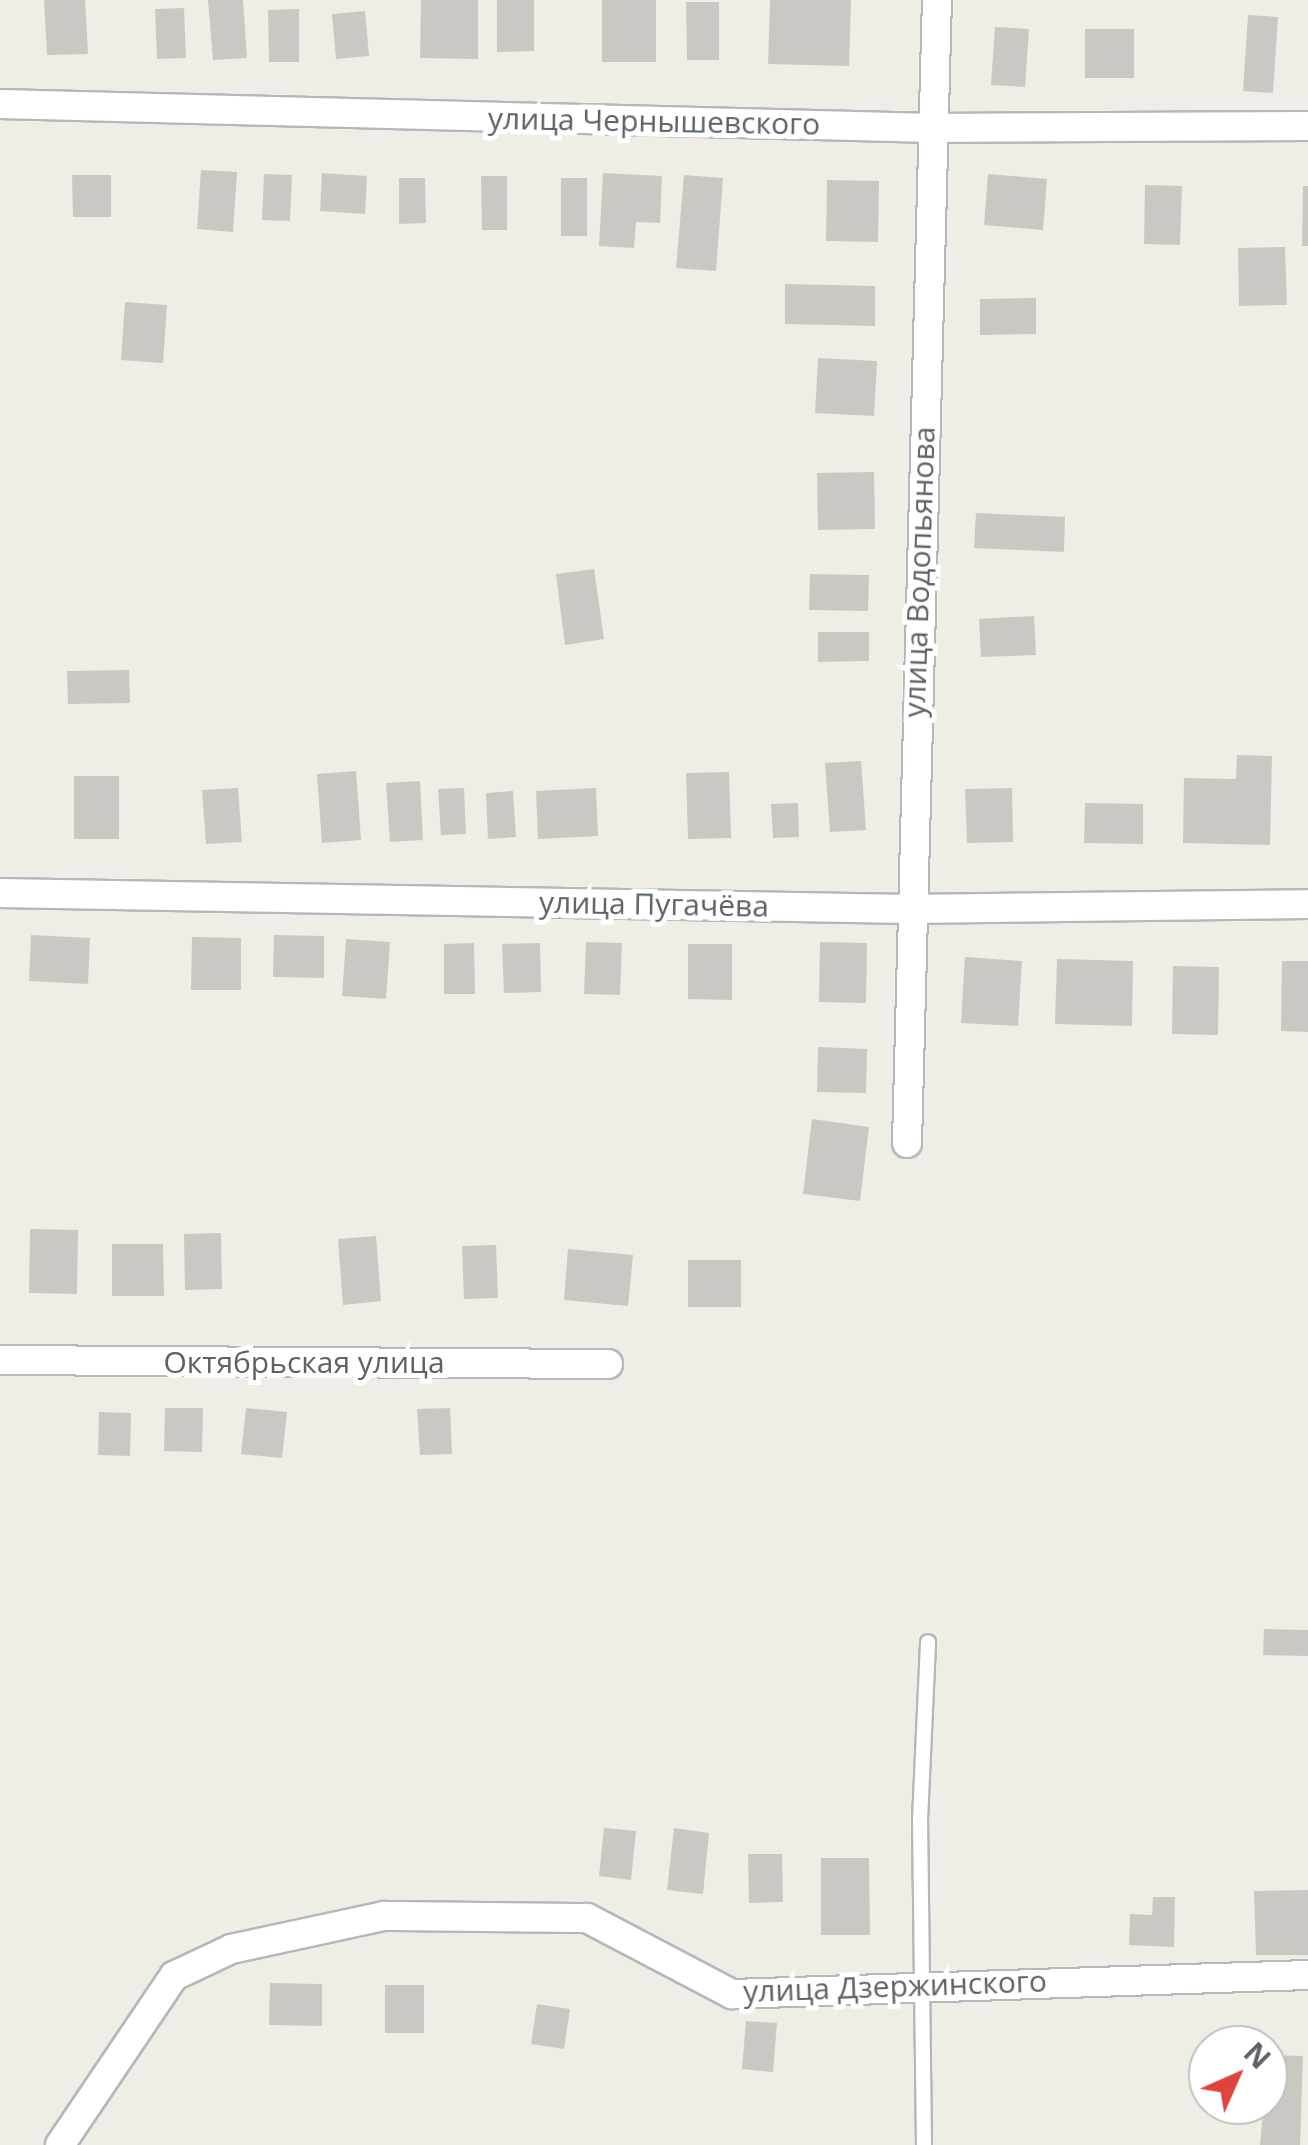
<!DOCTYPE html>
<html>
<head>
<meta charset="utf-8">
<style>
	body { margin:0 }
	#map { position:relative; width:1308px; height:2145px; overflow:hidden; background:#f0ede7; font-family:"Open Sans",sans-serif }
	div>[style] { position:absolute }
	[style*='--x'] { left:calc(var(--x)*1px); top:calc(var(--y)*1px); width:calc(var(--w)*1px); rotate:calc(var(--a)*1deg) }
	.building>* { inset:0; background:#cbc8c4 }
	.roads { filter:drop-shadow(2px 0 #b4b7bb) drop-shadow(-2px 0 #b4b7bb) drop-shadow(0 2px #b4b7bb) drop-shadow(0 -2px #b4b7bb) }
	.service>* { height:14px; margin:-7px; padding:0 7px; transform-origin:7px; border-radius:7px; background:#fff }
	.minor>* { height:28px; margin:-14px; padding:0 14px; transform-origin:14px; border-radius:14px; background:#fff }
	span { translate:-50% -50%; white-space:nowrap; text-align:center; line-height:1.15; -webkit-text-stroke:10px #fff; paint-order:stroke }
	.street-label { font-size:30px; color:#5e6266 }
	.north { position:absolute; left:1188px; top:2025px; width:100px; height:100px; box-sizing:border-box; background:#fff; border:2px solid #bfc0c2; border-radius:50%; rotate:45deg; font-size:28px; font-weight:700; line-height:40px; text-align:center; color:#5e6266 }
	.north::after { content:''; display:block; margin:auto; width:35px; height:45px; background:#de443e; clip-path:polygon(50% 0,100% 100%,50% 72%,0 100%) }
</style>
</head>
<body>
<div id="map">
	<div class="building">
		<div style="clip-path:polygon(44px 0,85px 0,88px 54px,47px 55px)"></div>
		<div style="clip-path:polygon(208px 0,243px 0,247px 58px,213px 60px)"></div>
		<div style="clip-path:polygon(421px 0,478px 0,478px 59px,420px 58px)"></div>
		<div style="clip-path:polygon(497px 0,534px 0,534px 51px,497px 52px)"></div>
		<div style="clip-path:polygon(602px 0,656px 0,656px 62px,602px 62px)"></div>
		<div style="clip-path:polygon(770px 0,851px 0,849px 66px,768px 64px)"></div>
		<div style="clip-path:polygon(686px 2px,719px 2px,719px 60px,687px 60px)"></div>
		<div style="clip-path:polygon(184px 8px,186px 58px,157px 59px,155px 9px)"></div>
		<div style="clip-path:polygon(299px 9px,299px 62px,269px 62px,268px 10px)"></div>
		<div style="clip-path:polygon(365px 11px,369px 56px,336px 59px,332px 14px)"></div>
		<div style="clip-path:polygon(1248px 15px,1278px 17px,1273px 93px,1243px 91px)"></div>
		<div style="clip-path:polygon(995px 27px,1029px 29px,1025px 87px,991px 85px)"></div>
		<div style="clip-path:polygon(1085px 29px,1134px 29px,1134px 78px,1085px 78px)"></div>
		<div style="clip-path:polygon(201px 170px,237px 172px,233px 232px,197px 229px)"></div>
		<div style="clip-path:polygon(322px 173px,367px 176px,365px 214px,320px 211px)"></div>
		<div style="clip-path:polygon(603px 173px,662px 176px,660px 223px,636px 222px,634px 248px,599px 246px)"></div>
		<div style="clip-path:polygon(264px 174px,292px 175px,290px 221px,262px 220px)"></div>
		<div style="clip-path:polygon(988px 174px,1047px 179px,1043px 230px,984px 225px)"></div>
		<div style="clip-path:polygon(72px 175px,111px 175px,111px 217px,73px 217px)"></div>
		<div style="clip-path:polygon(684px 175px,723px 178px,716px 271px,676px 268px)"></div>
		<div style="clip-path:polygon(481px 176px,507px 176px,507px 230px,482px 230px)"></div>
		<div style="clip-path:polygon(399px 178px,425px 178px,426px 223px,399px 224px)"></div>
		<div style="clip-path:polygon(561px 178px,587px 178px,587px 236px,561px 236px)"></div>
		<div style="clip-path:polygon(827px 180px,879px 181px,878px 242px,826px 241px)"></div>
		<div style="clip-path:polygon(1145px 185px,1182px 186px,1180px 245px,1144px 244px)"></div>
		<div style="clip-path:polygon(1303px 186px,1308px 186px,1308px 246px,1302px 246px)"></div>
		<div style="clip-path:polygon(1285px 247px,1287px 305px,1239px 306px,1238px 248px)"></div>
		<div style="clip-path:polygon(785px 284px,875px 286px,875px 326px,785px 324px)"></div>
		<div style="clip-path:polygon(1036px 298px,1036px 334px,980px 335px,980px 299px)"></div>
		<div style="clip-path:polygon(125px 302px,167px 305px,163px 363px,121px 360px)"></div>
		<div style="clip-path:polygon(818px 358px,877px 361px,874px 416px,815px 413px)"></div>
		<div style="clip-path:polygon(874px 472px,875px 529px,818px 530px,817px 473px)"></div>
		<div style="clip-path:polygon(976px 513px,1065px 517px,1064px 552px,974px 548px)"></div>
		<div style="clip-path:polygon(594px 569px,604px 639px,565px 645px,556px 574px)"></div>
		<div style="clip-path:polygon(810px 574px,869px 575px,868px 611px,809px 610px)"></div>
		<div style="clip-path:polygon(1034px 616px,1036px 655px,981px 657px,979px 619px)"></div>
		<div style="clip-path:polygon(818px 632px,869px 632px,869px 661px,818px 662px)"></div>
		<div style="clip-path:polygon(129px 670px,130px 703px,68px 704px,67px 671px)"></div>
		<div style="clip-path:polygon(1237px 755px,1272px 756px,1270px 845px,1183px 843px,1184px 778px,1236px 779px)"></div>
		<div style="clip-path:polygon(861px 761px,866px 830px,830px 832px,825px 763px)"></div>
		<div style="clip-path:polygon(356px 771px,361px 840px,322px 843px,317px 774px)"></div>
		<div style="clip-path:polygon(729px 772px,731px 838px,688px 839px,686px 773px)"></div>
		<div style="clip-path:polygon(74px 776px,119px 776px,119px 839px,74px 839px)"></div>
		<div style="clip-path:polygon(420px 781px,423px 840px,390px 842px,386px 783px)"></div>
		<div style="clip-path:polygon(238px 788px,242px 842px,206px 844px,202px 790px)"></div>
		<div style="clip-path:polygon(464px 788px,466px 834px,441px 835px,438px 789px)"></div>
		<div style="clip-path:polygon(596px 788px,598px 836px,538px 839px,536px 791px)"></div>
		<div style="clip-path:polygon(1012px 788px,1013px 842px,967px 843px,965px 789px)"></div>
		<div style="clip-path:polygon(513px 791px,516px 837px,488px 839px,486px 793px)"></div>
		<div style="clip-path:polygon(798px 803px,799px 837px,773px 838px,771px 804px)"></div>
		<div style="clip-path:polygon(1085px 803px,1143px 804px,1143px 844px,1084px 843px)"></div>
		<div style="clip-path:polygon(31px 935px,90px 938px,88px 984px,29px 981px)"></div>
		<div style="clip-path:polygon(274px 935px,324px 936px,324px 978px,273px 977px)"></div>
		<div style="clip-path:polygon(192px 937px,241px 938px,241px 990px,191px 990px)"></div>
		<div style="clip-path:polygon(346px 939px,390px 942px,386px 999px,342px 996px)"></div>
		<div style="clip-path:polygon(586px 942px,622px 943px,620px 995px,584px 994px)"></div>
		<div style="clip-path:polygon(820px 942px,867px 943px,866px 1003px,819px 1002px)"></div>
		<div style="clip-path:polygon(474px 943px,475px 994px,444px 994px,444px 944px)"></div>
		<div style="clip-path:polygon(540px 943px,541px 992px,504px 993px,502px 944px)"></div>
		<div style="clip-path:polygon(688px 944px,732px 944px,732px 1000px,688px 999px)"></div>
		<div style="clip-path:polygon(965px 957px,1022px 961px,1018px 1026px,961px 1023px)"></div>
		<div style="clip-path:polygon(1057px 959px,1133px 961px,1132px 1026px,1055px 1024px)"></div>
		<div style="clip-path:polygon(1282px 961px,1308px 961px,1308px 1032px,1281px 1031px)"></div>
		<div style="clip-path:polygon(1173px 966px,1219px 967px,1218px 1035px,1172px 1034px)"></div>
		<div style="clip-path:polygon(818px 1047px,867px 1049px,866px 1093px,817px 1092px)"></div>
		<div style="clip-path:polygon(812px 1119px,869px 1127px,860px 1201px,803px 1194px)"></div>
		<div style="clip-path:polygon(30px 1229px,78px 1230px,77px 1294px,29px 1293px)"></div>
		<div style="clip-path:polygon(221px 1233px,222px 1289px,185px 1290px,184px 1234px)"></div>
		<div style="clip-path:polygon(376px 1236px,381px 1301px,343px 1305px,338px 1239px)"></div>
		<div style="clip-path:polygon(112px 1244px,163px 1244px,164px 1296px,112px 1296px)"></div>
		<div style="clip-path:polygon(496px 1245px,498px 1298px,464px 1299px,462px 1246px)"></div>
		<div style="clip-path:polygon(568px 1249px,633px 1255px,628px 1306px,564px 1300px)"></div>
		<div style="clip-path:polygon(688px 1260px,741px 1260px,741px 1307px,688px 1307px)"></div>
		<div style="clip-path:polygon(165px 1408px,203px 1408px,202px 1452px,164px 1451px)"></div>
		<div style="clip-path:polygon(246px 1408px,287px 1412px,282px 1458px,241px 1454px)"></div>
		<div style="clip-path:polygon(450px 1408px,452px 1454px,420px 1455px,417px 1409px)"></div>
		<div style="clip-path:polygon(99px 1412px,131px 1413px,130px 1456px,98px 1455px)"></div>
		<div style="clip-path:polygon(1264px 1629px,1308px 1630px,1308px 1656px,1263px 1655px)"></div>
		<div style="clip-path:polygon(604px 1828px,636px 1831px,631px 1880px,599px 1876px)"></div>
		<div style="clip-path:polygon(674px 1828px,709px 1833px,703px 1894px,667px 1890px)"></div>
		<div style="clip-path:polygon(748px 1854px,782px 1854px,783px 1902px,749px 1903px)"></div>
		<div style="clip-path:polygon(821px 1858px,869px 1858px,870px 1935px,821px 1935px)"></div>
		<div style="clip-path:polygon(1308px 1890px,1308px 1955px,1256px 1955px,1254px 1891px)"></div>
		<div style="clip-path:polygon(1153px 1897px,1175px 1897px,1174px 1947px,1129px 1945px,1130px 1914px,1152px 1915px)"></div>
		<div style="clip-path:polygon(270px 1983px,322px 1984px,322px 2026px,269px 2025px)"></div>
		<div style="clip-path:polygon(385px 1985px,424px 1985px,424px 2033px,385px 2033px)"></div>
		<div style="clip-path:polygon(537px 2004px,570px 2009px,564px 2049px,531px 2044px)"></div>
		<div style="clip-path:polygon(746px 2021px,777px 2023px,773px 2072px,742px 2069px)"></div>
		<div style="clip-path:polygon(1268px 2055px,1303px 2056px,1300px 2145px,1260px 2145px)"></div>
	</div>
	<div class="roads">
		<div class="service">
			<div style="--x:924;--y:2145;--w:325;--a:-90.7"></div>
			<div style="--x:920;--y:1820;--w:178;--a:-87.4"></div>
		</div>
		<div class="minor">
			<div style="--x:0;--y:104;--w:933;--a:1.47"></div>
			<div style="--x:933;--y:128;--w:375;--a:-0.3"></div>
			<div style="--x:0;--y:893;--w:909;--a:1.01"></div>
			<div style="--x:909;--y:909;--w:399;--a:-0.7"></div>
			<div style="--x:907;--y:1143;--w:1143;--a:-88.5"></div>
			<div style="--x:0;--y:1360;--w:608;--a:0.38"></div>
			<div style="--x:60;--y:2145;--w:204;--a:-56"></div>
			<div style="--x:174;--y:1976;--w:63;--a:-25.3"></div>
			<div style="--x:231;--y:1949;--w:157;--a:-12.2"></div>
			<div style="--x:384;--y:1916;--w:203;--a:0.6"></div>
			<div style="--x:587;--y:1918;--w:164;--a:27.7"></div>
			<div style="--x:732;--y:1994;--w:576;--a:-1.89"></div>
		</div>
	</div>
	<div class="street-label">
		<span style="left:654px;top:121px;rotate:1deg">улица Чернышевского</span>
		<span style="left:919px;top:572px;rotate:-88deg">улица Водопьянова</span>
		<span style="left:654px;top:904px;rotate:1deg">улица Пугачёва</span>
		<span style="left:304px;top:1362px">Октябрьская улица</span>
		<span style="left:895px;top:1986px;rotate:-2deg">улица Дзержинского</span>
	</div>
	<div class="north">N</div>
</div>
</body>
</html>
